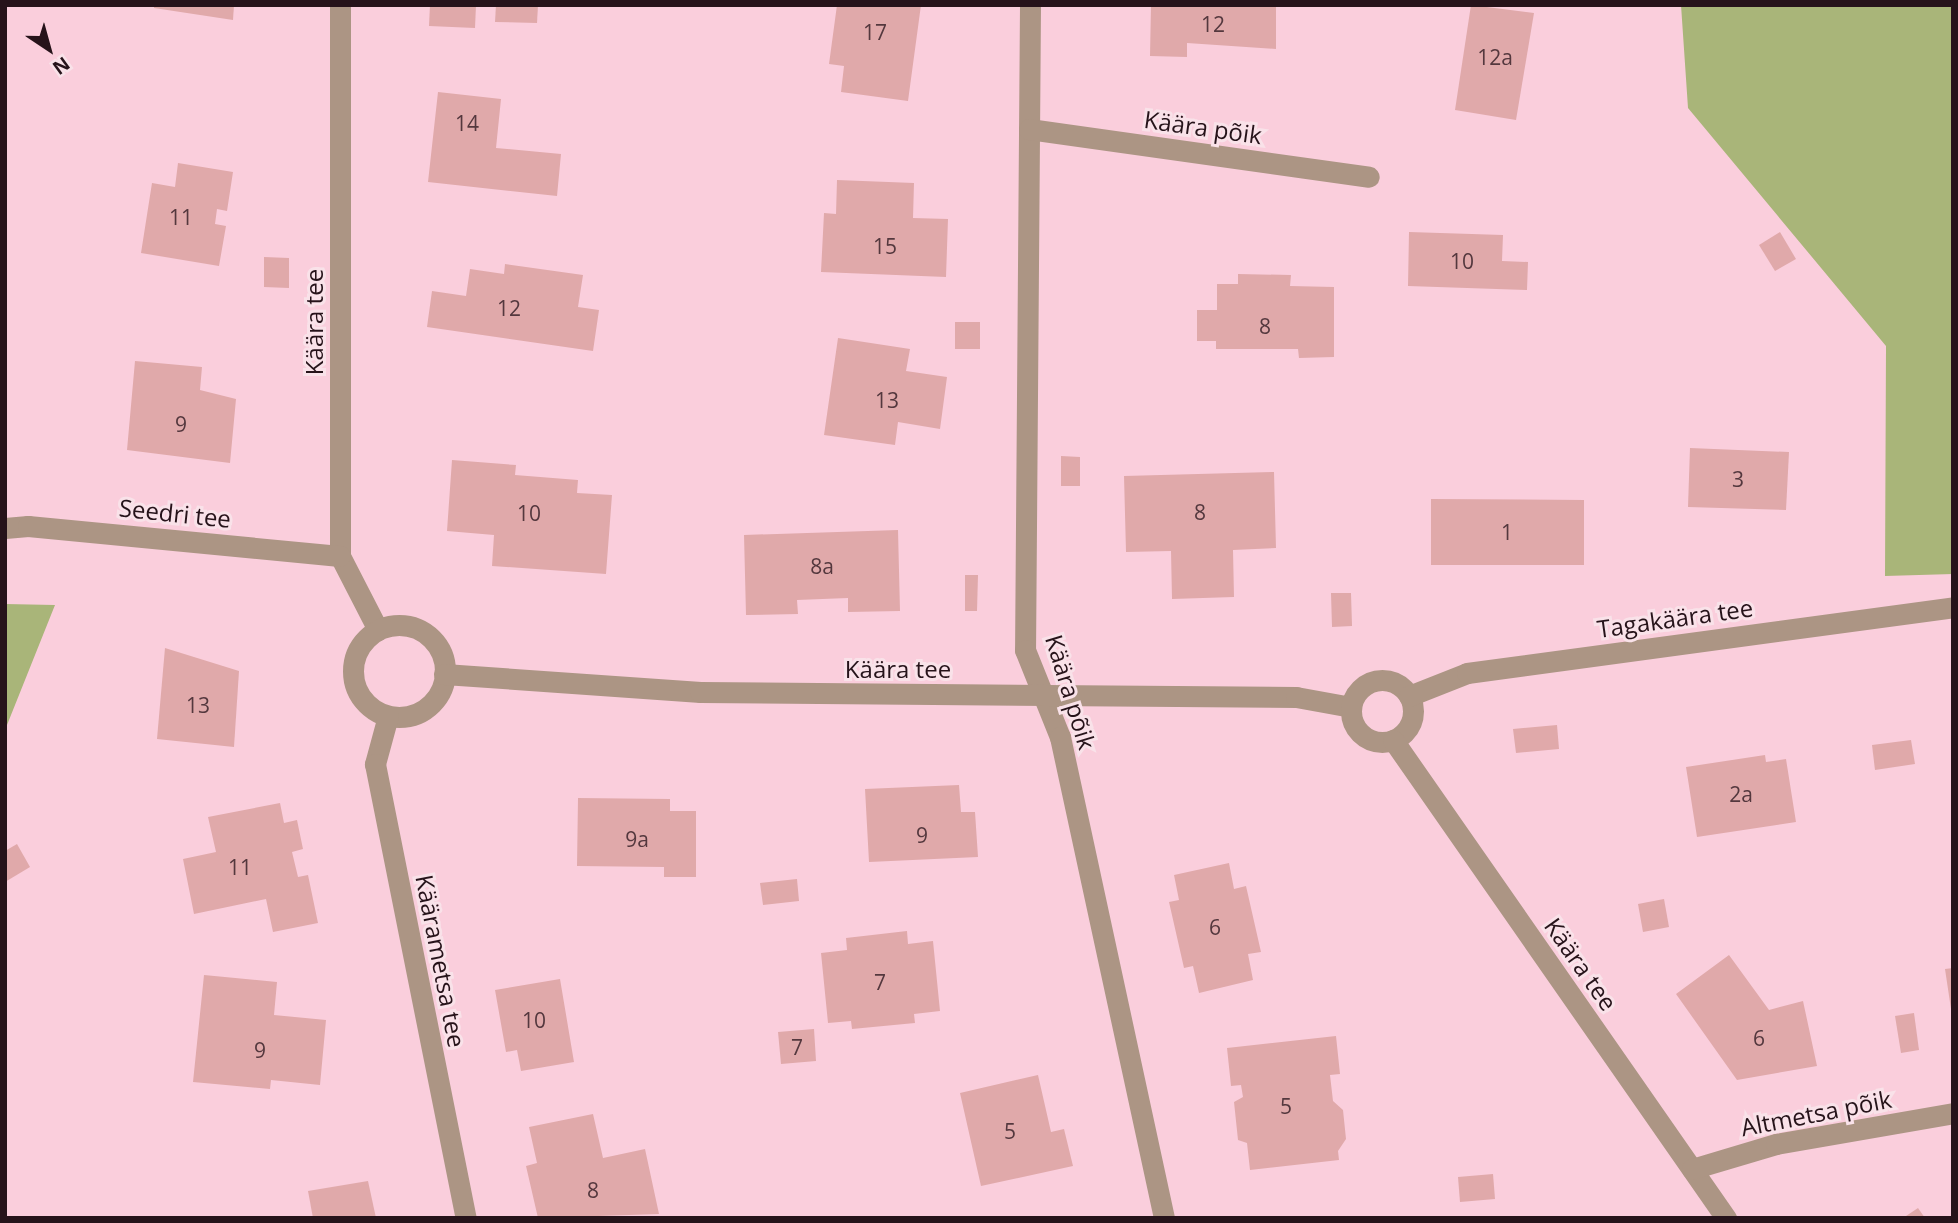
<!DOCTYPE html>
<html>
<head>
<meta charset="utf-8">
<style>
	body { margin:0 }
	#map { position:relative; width:1958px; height:1223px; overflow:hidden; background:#facedc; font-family:"Open Sans",sans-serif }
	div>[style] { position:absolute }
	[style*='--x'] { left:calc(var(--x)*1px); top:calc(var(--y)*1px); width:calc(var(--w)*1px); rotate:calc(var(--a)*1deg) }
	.forest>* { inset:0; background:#a9b579 }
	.building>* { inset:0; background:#e0a9aa }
	.minor>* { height:21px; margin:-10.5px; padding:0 10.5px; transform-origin:10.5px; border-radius:10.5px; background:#ac9584 }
	.minor>.ring { margin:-10.5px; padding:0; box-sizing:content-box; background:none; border:21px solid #ac9584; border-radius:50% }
	span { translate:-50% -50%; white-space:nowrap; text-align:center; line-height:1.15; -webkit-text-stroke:6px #f9e2e9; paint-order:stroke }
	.number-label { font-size:21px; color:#54383e }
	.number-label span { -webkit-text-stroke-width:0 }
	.street-label { font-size:24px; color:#26131a }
	.frame { position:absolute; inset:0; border:7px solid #26131a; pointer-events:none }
	.north { position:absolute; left:14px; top:14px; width:70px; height:70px; -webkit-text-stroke:5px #f9e2e9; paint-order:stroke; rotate:144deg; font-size:19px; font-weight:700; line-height:28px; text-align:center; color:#26131a }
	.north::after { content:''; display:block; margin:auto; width:24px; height:32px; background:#26131a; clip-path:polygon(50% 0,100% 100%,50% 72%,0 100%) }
</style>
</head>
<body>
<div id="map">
	<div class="forest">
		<div style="clip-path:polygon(1681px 5px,1953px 5px,1953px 574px,1885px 576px,1886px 346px,1688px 108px)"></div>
		<div style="clip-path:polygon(5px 604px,55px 605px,5px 730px)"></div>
	</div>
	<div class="building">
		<div style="clip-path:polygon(154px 5px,234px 5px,233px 20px,154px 8px)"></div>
		<div style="clip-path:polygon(430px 5px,476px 5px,475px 28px,429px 26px)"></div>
		<div style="clip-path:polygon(496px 5px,538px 5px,537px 23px,495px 22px)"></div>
		<div style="clip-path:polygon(837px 5px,921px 5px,908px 101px,841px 92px,844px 66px,829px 64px)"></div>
		<div style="clip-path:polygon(1151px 5px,1276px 5px,1276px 49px,1187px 43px,1187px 57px,1150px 56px)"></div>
		<div style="clip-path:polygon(1471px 5px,1534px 13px,1516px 120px,1455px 110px)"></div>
		<div style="clip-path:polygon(438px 92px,501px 99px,496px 148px,561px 154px,557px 196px,428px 182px)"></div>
		<div style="clip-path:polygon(178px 163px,233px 172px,227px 211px,217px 209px,215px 224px,226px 226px,219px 266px,141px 253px,152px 183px,175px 187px)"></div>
		<div style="clip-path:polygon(837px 180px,914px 183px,913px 218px,948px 219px,946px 277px,821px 272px,824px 213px,836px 214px)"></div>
		<div style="clip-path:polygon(1409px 232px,1503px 235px,1502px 261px,1528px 262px,1527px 290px,1408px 286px)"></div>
		<div style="clip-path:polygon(1780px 232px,1796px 259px,1775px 271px,1759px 245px)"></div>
		<div style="clip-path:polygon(264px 257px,289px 258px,289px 288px,264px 287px)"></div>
		<div style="clip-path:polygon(505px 264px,583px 275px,578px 307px,599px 310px,593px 351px,427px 327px,432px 291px,466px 296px,470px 269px,504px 274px)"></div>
		<div style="clip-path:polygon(1238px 274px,1291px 275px,1290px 286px,1334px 287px,1334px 357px,1299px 358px,1298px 349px,1216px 349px,1216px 341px,1197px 341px,1197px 310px,1217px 310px,1217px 284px,1238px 284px)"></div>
		<div style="clip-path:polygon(955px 322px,980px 322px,980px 349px,955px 349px)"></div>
		<div style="clip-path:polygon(838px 338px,910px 349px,906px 371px,947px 377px,940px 429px,898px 422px,895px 445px,824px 435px)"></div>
		<div style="clip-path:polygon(135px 361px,202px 367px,200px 390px,236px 399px,230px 463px,127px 450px)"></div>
		<div style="clip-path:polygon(1690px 448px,1789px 452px,1786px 510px,1688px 507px)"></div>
		<div style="clip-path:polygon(1061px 456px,1080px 457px,1080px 486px,1061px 486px)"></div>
		<div style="clip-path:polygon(452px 460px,516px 465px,515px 475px,578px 480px,577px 493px,612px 495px,606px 574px,492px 566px,494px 535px,447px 531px)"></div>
		<div style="clip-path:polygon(1274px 472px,1276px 548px,1233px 550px,1234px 597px,1172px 599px,1171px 551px,1126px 552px,1124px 476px)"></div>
		<div style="clip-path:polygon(1431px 499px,1584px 500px,1584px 565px,1431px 565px)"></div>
		<div style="clip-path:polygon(898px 530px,900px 611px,848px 612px,848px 598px,797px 600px,798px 614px,746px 615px,744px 535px)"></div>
		<div style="clip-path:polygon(965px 575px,978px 575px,977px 611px,965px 611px)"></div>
		<div style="clip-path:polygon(1331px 593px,1351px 593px,1352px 626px,1332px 627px)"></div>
		<div style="clip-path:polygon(165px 648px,239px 671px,234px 747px,157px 739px)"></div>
		<div style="clip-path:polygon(1557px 725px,1559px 749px,1516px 753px,1513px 729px)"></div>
		<div style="clip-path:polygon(1911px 740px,1915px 764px,1875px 770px,1872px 745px)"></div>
		<div style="clip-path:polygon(1765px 755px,1766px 762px,1786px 759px,1796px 822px,1697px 837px,1686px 767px)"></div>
		<div style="clip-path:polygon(959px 785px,961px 812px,975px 812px,978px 857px,869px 862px,865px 789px)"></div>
		<div style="clip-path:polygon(578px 798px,670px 799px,670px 811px,696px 811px,696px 877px,664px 877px,664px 867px,577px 866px)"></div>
		<div style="clip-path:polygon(280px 803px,284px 823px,297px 820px,303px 849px,292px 852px,298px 877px,308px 875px,318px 923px,273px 932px,266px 899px,194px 914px,183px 859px,216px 852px,208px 817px)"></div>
		<div style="clip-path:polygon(17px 844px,30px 867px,5px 882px,5px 851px)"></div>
		<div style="clip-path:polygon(1229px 863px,1234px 889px,1246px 886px,1261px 952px,1248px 954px,1253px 980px,1199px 993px,1193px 966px,1184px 968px,1169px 902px,1179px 900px,1174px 875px)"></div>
		<div style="clip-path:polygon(797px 879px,799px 901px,763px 905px,760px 883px)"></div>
		<div style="clip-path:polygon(1664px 899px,1669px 927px,1643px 932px,1638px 904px)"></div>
		<div style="clip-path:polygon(907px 931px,908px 944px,933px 941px,940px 1011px,914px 1014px,915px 1023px,852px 1029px,851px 1021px,828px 1023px,821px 953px,847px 950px,846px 938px)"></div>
		<div style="clip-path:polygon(1729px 955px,1769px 1010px,1803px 1001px,1817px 1066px,1737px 1080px,1676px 994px)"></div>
		<div style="clip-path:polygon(1953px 968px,1953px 1009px,1951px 1009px,1945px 969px)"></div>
		<div style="clip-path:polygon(204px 975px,277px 982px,274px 1015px,326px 1020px,320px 1085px,271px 1080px,270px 1089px,193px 1082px)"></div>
		<div style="clip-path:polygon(560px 979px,574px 1062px,521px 1071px,517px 1050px,506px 1052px,495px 990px)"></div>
		<div style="clip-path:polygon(1914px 1013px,1919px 1050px,1901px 1053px,1895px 1016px)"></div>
		<div style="clip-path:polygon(814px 1029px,816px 1061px,781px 1064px,778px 1032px)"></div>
		<div style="clip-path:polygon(1336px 1036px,1340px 1074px,1330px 1075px,1333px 1101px,1343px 1110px,1346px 1139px,1338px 1151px,1339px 1160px,1250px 1170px,1247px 1143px,1238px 1140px,1234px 1102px,1243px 1097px,1241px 1085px,1231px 1086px,1227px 1048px)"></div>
		<div style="clip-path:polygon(1038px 1075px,1051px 1132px,1064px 1129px,1073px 1166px,981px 1186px,960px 1093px)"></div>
		<div style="clip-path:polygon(593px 1114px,603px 1158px,645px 1149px,659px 1214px,538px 1218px,526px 1166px,537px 1163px,529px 1127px)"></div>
		<div style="clip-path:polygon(1493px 1174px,1495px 1199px,1460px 1202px,1458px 1177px)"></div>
		<div style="clip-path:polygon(368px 1181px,376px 1218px,313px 1218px,308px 1191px)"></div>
		<div style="clip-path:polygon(1918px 1208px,1925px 1218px,1903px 1218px)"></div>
	</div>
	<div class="minor">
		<div style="--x:340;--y:5;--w:551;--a:90"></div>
		<div style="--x:340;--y:556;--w:83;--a:62.8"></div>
		<div style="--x:1030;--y:5;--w:645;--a:90.44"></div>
		<div style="--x:1025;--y:650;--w:94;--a:68.1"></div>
		<div style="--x:1060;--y:737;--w:492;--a:77.8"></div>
		<div style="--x:1029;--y:129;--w:343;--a:8"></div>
		<div style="--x:5;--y:528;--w:23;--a:-5"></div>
		<div style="--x:28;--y:526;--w:313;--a:5.5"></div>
		<div class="ring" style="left:353px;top:625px;width:71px;height:71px"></div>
		<div style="--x:444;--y:674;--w:257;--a:4"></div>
		<div style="--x:700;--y:692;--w:596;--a:0.48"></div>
		<div style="--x:1296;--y:697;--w:56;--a:10.3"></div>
		<div class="ring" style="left:1351px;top:680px;width:41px;height:41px"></div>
		<div style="--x:1409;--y:696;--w:62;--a:-21.6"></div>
		<div style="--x:1467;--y:673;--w:490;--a:-7.7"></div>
		<div style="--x:388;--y:716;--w:50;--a:105.2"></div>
		<div style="--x:375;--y:764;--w:463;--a:78.7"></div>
		<div style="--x:1393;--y:740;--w:583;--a:55.14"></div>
		<div style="--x:1692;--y:1169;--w:88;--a:-16.6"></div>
		<div style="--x:1776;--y:1144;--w:180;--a:-9.9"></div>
	</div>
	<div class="number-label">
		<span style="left:1213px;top:24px">12</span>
		<span style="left:875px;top:32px">17</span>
		<span style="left:1495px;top:57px">12a</span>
		<span style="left:467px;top:123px">14</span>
		<span style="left:181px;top:217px">11</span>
		<span style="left:885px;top:246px">15</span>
		<span style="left:1462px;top:261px">10</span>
		<span style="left:509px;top:308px">12</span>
		<span style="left:1265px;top:326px">8</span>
		<span style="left:887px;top:400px">13</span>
		<span style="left:181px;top:424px">9</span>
		<span style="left:1738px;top:479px">3</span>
		<span style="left:1200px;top:512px">8</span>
		<span style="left:529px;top:513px">10</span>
		<span style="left:1507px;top:532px">1</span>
		<span style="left:822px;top:566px">8a</span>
		<span style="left:198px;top:705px">13</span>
		<span style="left:1741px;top:794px">2a</span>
		<span style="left:922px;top:835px">9</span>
		<span style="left:637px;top:839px">9a</span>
		<span style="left:240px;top:867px">11</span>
		<span style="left:1215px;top:927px">6</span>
		<span style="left:880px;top:982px">7</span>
		<span style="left:534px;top:1020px">10</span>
		<span style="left:1759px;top:1038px">6</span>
		<span style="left:797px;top:1047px">7</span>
		<span style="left:260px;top:1050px">9</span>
		<span style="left:1286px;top:1106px">5</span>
		<span style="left:1010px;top:1131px">5</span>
		<span style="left:593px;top:1190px">8</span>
	</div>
	<div class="street-label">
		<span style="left:1203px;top:127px;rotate:8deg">Käära põik</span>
		<span style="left:314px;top:322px;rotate:-90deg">Käära tee</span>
		<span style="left:175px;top:513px;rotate:6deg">Seedri tee</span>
		<span style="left:1675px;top:618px;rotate:-8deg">Tagakäära tee</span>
		<span style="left:898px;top:669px">Käära tee</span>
		<span style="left:1071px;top:692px;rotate:73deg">Käära põik</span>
		<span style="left:441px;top:961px;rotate:79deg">Käärametsa tee</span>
		<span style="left:1581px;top:964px;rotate:55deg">Käära tee</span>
		<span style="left:1816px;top:1113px;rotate:-11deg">Altmetsa põik</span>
	</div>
	<div class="frame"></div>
	<div class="north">N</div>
</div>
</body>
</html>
